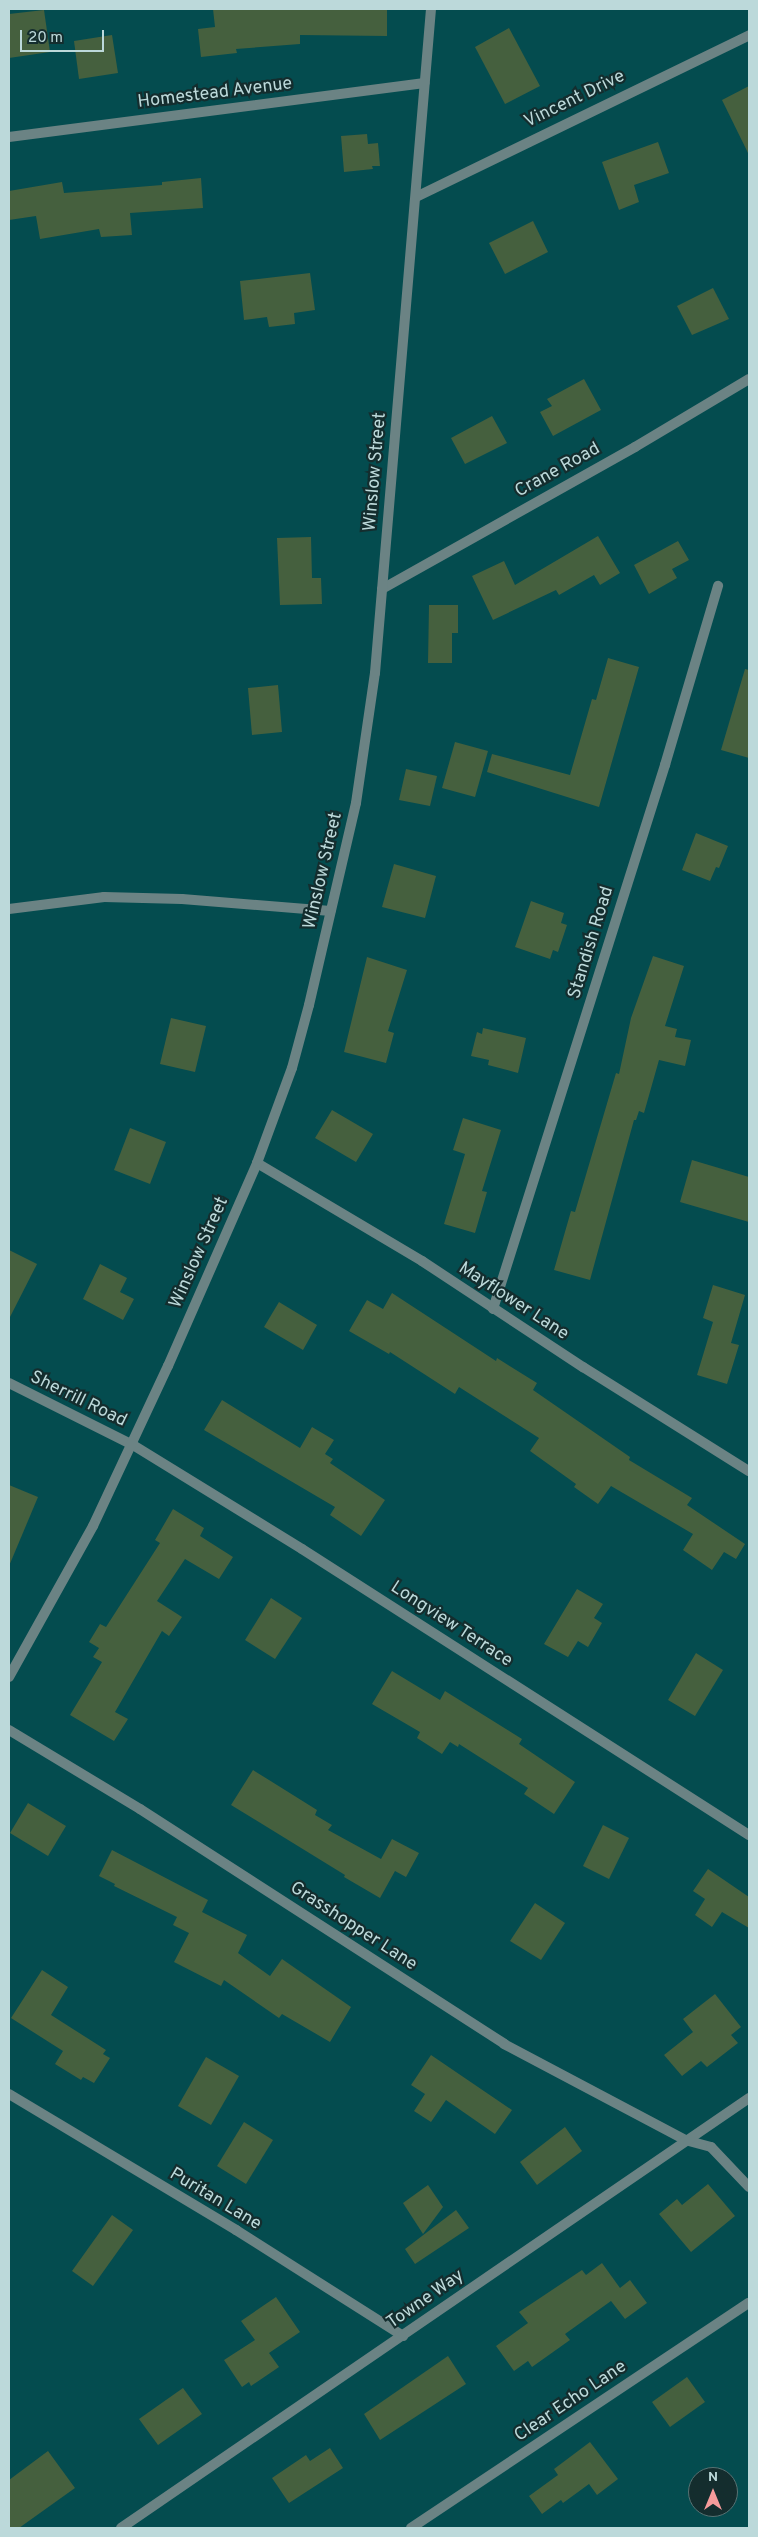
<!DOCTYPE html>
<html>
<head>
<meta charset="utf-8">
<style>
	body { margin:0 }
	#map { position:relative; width:758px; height:2537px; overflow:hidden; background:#044c4f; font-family:Overpass,sans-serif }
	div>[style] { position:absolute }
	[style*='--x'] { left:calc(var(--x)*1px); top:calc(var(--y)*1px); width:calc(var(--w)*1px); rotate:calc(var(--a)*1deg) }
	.building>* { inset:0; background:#45603e }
	.minor>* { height:10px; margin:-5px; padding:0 5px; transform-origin:5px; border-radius:5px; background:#6b8384 }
	.tertiary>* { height:10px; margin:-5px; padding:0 5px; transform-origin:5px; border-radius:5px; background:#6b8384 }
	span { translate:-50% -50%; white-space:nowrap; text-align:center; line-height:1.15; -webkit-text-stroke:4.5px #142d2e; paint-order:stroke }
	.street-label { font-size:18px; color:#bcd9da }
	.frame { position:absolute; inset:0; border:10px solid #bcd9da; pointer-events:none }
	.north { position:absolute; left:688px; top:2467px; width:50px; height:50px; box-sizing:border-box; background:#142d2e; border:1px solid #577273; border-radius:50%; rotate:0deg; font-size:14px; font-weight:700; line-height:20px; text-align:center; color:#bcd9da }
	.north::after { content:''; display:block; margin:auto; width:18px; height:22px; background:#f59b9b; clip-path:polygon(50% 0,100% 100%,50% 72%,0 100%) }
	.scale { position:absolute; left:20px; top:30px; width:84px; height:22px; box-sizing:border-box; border:2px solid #bcd9da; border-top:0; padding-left:6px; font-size:15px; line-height:18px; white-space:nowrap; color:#bcd9da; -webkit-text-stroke:4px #142d2e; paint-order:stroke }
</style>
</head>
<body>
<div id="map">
	<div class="building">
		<div style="clip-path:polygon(213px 9px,387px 9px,387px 36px,300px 35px,300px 44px,236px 49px,237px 53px,201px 57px,198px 29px,215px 27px)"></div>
		<div style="clip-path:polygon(44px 10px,50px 52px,9px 58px,9px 14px)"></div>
		<div style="clip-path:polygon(509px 28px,540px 86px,505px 104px,475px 47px)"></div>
		<div style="clip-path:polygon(112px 35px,118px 73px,79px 79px,74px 41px)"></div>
		<div style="clip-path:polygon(749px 86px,749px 155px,722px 100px)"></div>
		<div style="clip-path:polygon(367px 134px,368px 144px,378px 143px,380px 166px,372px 166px,373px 169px,344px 172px,341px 136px)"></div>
		<div style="clip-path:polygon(658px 142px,669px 173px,634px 185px,639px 202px,619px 210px,602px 162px)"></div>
		<div style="clip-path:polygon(201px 178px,203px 208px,130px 213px,132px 235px,101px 237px,99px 229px,40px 239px,36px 216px,9px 220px,9px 191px,62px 182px,64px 193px,162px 185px,162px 182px)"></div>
		<div style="clip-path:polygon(533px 221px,548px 252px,505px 274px,489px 243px)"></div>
		<div style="clip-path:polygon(310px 273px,315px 310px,294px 313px,295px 324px,269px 327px,267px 317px,244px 320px,240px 281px)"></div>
		<div style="clip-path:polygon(713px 288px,729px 319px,692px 335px,677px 306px)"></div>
		<div style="clip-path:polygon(584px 379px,601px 410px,553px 436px,540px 412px,552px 406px,547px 399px)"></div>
		<div style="clip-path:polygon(492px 416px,507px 443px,465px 464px,451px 438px)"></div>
		<div style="clip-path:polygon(598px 536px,620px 573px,600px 585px,594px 575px,559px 595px,556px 590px,493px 620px,472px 576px,504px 561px,515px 585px)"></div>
		<div style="clip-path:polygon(311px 537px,312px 578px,321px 578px,322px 604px,280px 605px,277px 538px)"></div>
		<div style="clip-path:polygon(678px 541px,689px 560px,672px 569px,677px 578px,649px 594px,634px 565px)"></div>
		<div style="clip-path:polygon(429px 605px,458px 605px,458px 633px,452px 633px,452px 663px,428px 663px)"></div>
		<div style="clip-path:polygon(608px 658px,639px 667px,599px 807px,487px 772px,492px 754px,570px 775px,592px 699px,596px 700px)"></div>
		<div style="clip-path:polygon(745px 669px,749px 670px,749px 758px,721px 750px)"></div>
		<div style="clip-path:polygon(278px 685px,282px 732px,252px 735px,248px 688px)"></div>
		<div style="clip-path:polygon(455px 742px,488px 751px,475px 797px,442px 788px)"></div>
		<div style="clip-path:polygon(406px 769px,437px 776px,430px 806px,399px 800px)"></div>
		<div style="clip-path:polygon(696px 833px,728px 846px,719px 868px,716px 867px,710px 881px,682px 870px)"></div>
		<div style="clip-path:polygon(394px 864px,436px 876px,425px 918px,382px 907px)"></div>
		<div style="clip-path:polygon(531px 901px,564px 913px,561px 923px,567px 925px,558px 952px,553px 950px,550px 959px,515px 947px)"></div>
		<div style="clip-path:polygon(653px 956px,684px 966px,665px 1026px,677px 1029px,675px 1037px,691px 1040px,685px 1066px,659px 1060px,644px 1113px,639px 1111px,636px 1120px,634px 1120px,590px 1280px,554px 1270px,571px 1211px,575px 1212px,616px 1073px,619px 1074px,631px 1018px)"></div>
		<div style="clip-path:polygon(367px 957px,407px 970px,388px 1031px,394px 1033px,386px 1063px,344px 1052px)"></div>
		<div style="clip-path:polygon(171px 1018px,206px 1026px,195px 1072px,160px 1064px)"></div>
		<div style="clip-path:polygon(483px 1028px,526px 1038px,518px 1073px,488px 1065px,489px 1060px,471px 1056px,477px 1032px,482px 1034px)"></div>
		<div style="clip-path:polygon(332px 1110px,373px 1134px,356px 1162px,315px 1138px)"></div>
		<div style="clip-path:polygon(463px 1118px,501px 1130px,482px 1191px,487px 1192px,475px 1233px,444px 1224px,465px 1154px,453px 1150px)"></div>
		<div style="clip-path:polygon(130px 1128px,166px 1142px,150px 1184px,114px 1170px)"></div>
		<div style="clip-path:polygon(692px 1160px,749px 1177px,749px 1222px,680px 1202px)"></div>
		<div style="clip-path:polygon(9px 1250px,37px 1264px,9px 1319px)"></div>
		<div style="clip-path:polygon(100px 1264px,127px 1278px,120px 1292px,134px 1299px,123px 1320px,83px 1299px)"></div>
		<div style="clip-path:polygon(713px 1285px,745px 1295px,731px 1343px,739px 1345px,727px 1384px,697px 1375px,713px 1322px,703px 1318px)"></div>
		<div style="clip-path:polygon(392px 1293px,496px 1361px,497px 1358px,537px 1383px,533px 1390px,630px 1457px,629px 1460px,692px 1498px,687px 1505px,745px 1544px,736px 1559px,724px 1552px,712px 1570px,683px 1550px,693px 1534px,611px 1486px,598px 1504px,574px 1487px,576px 1484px,530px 1451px,539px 1438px,459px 1387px,455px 1394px,390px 1352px,389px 1354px,349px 1331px,367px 1300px,383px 1309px)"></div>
		<div style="clip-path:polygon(279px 1302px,317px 1325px,303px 1350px,264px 1327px)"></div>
		<div style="clip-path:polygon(222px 1400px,300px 1448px,312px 1427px,334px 1440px,325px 1454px,333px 1459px,330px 1463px,385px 1500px,361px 1536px,330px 1515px,335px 1507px,204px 1430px)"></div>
		<div style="clip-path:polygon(9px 1485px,38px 1497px,9px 1566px)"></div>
		<div style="clip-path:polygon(173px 1509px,204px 1528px,200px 1536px,233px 1557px,219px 1579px,185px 1559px,157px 1601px,182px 1617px,169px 1636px,162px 1631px,115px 1712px,128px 1719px,114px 1741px,70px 1715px,102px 1662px,93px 1657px,99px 1648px,89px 1642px,100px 1624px,106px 1627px,160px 1543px,155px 1540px)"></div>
		<div style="clip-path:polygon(577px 1589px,603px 1604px,594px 1618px,602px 1623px,588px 1647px,578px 1641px,568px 1657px,544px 1644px)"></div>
		<div style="clip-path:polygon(271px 1598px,302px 1618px,275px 1659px,245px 1640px)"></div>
		<div style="clip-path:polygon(696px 1653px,723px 1670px,695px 1716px,668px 1700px)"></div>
		<div style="clip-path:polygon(392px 1671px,440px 1700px,445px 1691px,522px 1739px,519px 1744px,575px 1782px,554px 1814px,524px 1794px,528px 1788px,459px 1744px,458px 1747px,450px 1742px,442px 1754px,417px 1738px,420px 1732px,372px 1704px)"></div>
		<div style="clip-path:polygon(253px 1770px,317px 1810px,315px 1815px,332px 1825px,328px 1830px,381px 1859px,392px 1839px,419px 1853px,406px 1877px,395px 1871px,380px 1898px,344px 1877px,345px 1875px,231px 1805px)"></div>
		<div style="clip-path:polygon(28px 1803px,66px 1826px,48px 1856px,10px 1833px)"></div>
		<div style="clip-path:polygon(603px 1825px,629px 1838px,609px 1879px,583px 1866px)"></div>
		<div style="clip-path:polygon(112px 1850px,208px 1900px,202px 1912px,247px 1935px,238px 1953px,270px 1976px,282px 1959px,351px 2007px,330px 2042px,282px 2014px,279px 2018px,224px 1980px,221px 1986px,174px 1962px,189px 1933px,173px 1925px,177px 1917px,114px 1886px,115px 1884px,99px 1876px)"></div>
		<div style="clip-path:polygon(708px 1869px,749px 1897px,749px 1928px,722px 1912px,712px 1927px,695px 1915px,705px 1899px,693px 1891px)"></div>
		<div style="clip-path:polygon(535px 1903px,565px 1923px,541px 1960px,510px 1941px)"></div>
		<div style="clip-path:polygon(42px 1970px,68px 1987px,51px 2015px,106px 2050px,103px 2054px,110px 2058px,94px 2083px,83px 2077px,81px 2080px,55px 2064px,63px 2051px,11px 2018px)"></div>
		<div style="clip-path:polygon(715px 1994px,741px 2027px,731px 2035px,738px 2043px,707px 2067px,701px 2061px,682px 2076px,664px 2055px,693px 2032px,683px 2019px)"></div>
		<div style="clip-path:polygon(431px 2055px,512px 2110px,495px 2134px,446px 2100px,431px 2122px,414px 2111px,425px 2094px,411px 2085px)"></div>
		<div style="clip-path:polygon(206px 2057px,239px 2076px,211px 2125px,178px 2106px)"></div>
		<div style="clip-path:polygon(244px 2122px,273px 2140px,246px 2184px,217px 2166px)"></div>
		<div style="clip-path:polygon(565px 2127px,582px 2151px,537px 2185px,520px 2162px)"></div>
		<div style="clip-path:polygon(708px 2184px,735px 2216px,691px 2252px,659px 2214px,677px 2199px,682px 2205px)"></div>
		<div style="clip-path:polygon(428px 2185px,443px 2207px,423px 2234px,403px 2203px)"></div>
		<div style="clip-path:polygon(456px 2210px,469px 2228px,415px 2264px,405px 2249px)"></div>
		<div style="clip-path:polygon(112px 2215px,133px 2230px,93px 2286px,72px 2271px)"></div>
		<div style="clip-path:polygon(602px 2263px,620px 2288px,630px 2280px,647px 2303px,625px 2319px,611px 2301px,565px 2334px,570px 2340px,532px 2367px,528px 2361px,514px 2371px,496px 2346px,528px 2323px,519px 2312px,582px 2270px,586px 2275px)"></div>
		<div style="clip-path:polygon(276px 2297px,300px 2332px,269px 2353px,279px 2367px,251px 2386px,249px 2382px,242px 2387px,224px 2360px,255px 2340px,241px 2321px)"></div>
		<div style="clip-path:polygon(448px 2356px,466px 2384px,380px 2440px,364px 2414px)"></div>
		<div style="clip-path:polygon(687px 2377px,705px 2402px,670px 2427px,652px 2402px)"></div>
		<div style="clip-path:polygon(183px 2388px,202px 2414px,158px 2445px,139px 2419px)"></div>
		<div style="clip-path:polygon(590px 2442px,618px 2479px,597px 2495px,589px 2484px,563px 2503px,561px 2500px,542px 2514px,529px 2496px,558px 2475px,554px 2469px)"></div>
		<div style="clip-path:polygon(330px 2448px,343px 2468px,289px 2503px,272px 2478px,306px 2455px,310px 2461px)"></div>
		<div style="clip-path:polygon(48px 2451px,75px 2488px,19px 2528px,9px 2528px,9px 2480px)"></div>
	</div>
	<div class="minor">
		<div style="--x:9;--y:137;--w:419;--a:-7.4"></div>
		<div style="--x:416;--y:197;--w:370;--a:-25.9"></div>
		<div style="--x:382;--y:589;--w:290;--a:-29.3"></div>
		<div style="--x:635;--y:447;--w:133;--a:-30.8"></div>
		<div style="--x:9;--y:909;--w:96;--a:-7.2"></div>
		<div style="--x:104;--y:897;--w:78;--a:1.5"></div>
		<div style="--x:182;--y:899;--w:149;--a:4.6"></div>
		<div style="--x:257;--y:1163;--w:192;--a:30.7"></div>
		<div style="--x:422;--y:1261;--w:193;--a:33.4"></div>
		<div style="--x:583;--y:1367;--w:196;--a:32.1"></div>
		<div style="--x:493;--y:1309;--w:571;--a:-72.45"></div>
		<div style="--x:665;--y:765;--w:187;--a:-73.5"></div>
		<div style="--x:9;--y:1383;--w:139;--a:26.6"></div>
		<div style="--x:133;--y:1445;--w:198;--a:31.6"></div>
		<div style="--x:302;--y:1549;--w:531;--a:32.61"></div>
		<div style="--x:9;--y:1730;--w:153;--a:31.1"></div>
		<div style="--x:140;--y:1809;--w:433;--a:32.8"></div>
		<div style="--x:504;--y:2044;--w:205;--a:27.9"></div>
		<div style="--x:685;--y:2140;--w:27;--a:15"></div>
		<div style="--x:711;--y:2147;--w:55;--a:46.5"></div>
		<div style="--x:9;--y:2094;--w:265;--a:30.9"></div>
		<div style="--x:236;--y:2230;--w:198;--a:32.4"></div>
		<div style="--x:121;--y:2528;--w:761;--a:-34.4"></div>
		<div style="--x:411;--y:2528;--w:406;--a:-33.7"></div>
	</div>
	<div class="tertiary">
		<div style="--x:9;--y:1677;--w:173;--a:-60.9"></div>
		<div style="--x:93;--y:1526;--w:177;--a:-64.9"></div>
		<div style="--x:168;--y:1366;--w:222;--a:-66.3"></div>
		<div style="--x:257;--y:1163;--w:101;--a:-69.8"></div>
		<div style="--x:292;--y:1068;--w:65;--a:-74.9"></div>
		<div style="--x:309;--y:1005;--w:207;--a:-76.9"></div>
		<div style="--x:356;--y:803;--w:131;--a:-81.7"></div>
		<div style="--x:375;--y:673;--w:666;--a:-85.18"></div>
	</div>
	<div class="street-label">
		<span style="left:215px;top:94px;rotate:-7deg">Homestead Avenue</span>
		<span style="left:575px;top:100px;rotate:-26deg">Vincent Drive</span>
		<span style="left:558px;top:471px;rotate:-29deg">Crane Road</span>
		<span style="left:376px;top:472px;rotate:-85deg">Winslow Street</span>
		<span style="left:324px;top:871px;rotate:-77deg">Winslow Street</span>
		<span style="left:592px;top:943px;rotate:-73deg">Standish Road</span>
		<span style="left:200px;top:1253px;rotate:-66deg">Winslow Street</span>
		<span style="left:513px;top:1302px;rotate:33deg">Mayflower Lane</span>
		<span style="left:78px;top:1400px;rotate:26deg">Sherrill Road</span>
		<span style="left:451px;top:1625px;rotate:33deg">Longview Terrace</span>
		<span style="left:353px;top:1927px;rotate:33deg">Grasshopper Lane</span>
		<span style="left:215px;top:2200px;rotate:31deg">Puritan Lane</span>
		<span style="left:426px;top:2300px;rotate:-35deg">Towne Way</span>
		<span style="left:571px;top:2402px;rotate:-34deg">Clear Echo Lane</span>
	</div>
	<div class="frame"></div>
	<div class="north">N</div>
	<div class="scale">20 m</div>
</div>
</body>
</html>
